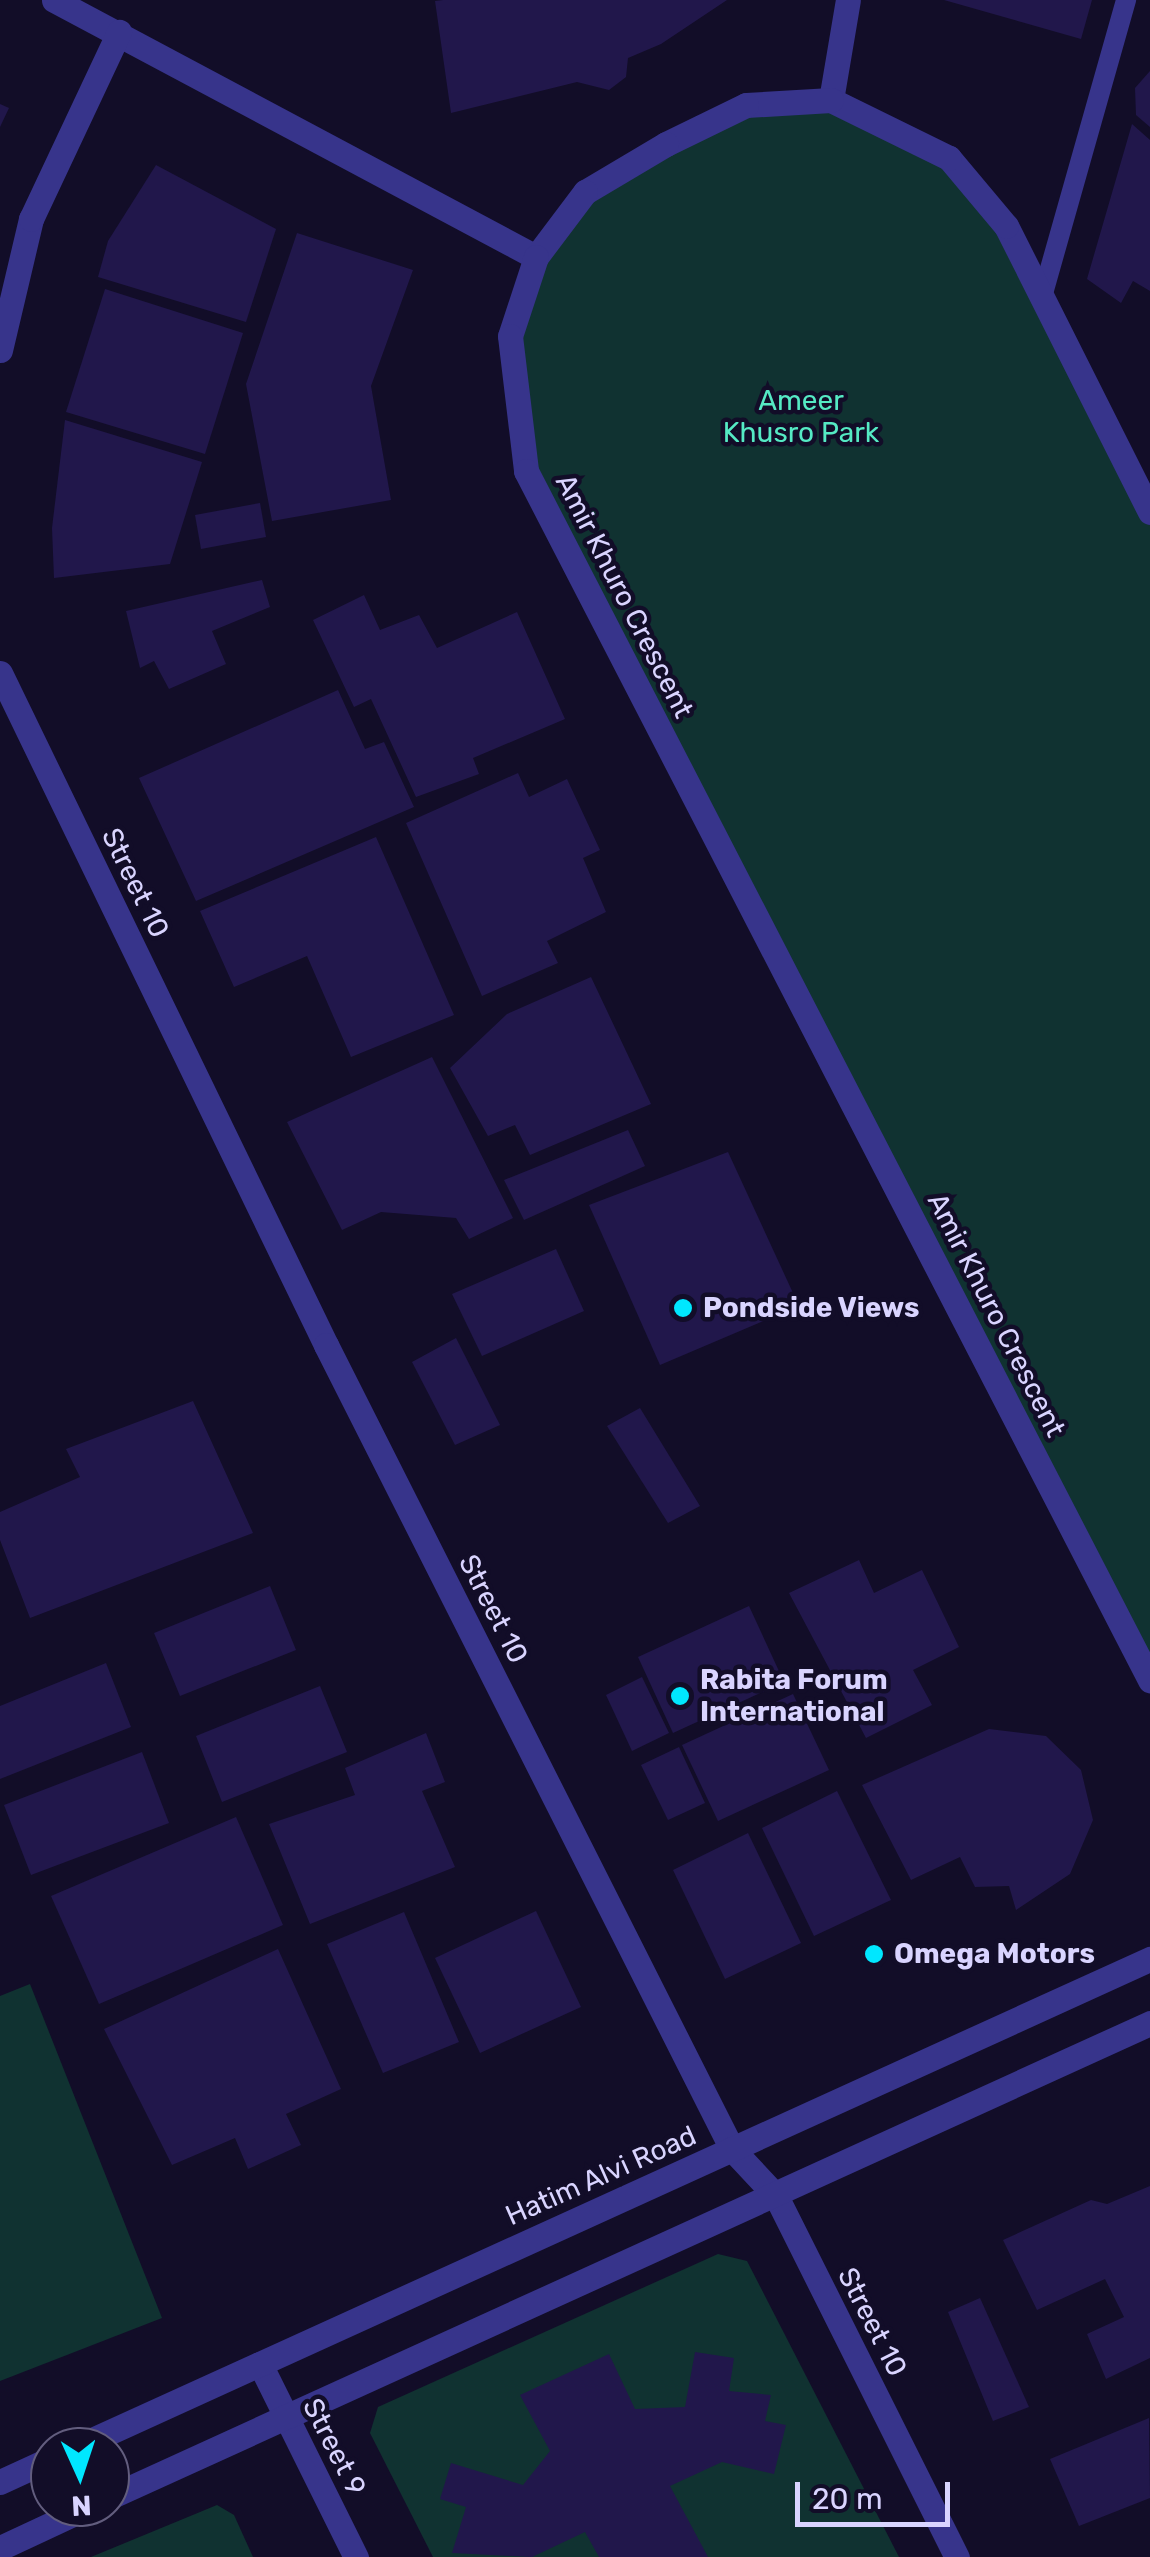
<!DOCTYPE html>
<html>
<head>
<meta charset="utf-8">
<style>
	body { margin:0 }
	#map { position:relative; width:1150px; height:2557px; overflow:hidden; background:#120d28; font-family:Rubik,sans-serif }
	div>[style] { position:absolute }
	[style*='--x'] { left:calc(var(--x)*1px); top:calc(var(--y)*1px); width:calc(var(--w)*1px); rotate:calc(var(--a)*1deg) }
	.green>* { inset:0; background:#103231 }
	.building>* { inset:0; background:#21174b }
	.service>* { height:20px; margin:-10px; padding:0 10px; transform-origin:10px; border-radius:10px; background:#37348b }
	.minor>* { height:25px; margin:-12.5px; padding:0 12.5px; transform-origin:12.5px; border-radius:12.5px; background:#37348b }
	.tertiary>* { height:25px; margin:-12.5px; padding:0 12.5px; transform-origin:12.5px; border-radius:12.5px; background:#37348b }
	.dots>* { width:28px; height:28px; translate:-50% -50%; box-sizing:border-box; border:5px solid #120d28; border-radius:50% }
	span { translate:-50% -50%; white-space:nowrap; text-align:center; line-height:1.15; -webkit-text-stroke:9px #120d28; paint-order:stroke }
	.park-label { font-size:28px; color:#55eac4 }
	.street-label { font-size:28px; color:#d9d4ff }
	.poi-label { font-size:28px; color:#d9d4ff; font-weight:700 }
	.left { translate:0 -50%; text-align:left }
	.north { position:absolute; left:30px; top:2427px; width:100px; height:100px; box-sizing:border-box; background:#120d28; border:2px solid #625d7e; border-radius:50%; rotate:177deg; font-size:28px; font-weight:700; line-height:40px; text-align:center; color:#d9d4ff }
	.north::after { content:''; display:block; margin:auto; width:35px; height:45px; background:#00e7ff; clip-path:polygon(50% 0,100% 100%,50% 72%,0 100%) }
	.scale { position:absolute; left:795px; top:2482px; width:155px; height:45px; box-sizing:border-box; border:5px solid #d9d4ff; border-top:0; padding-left:12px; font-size:30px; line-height:35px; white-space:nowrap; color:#d9d4ff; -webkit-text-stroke:8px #120d28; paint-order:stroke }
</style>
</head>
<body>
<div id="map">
	<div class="green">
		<div style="clip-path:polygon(746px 105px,837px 107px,949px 158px,1006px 226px,1150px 511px,1150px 1680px,526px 471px,510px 336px,536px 257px,585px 192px)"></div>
		<div style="clip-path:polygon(30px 1984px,162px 2318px,0 2381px,0 1996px)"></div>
		<div style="clip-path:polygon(718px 2254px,747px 2261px,899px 2557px,433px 2557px,370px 2433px,378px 2407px)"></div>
		<div style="clip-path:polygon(217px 2505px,234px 2515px,253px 2557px,91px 2557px)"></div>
	</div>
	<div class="building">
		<div style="clip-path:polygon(443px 0,727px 0,661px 44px,628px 58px,626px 77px,609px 90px,577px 82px,451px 113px,435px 1px)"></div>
		<div style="clip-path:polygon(944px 0,1092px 0,1081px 39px)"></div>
		<div style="clip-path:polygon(1150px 71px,1150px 127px,1136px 115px,1135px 88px)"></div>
		<div style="clip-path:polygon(0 104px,9px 108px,0 127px)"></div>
		<div style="clip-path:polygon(1132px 124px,1150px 140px,1150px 291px,1133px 281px,1121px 303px,1087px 279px)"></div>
		<div style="clip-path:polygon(156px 165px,276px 229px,246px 322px,98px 277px,108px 241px)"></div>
		<div style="clip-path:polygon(297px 233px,413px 270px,371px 386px,391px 500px,272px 521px,246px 384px)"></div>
		<div style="clip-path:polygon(105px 289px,243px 333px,205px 454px,66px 412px)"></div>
		<div style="clip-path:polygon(65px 420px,202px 462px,170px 564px,54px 578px,52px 528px)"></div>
		<div style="clip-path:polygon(260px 503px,266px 537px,201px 549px,195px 515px)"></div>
		<div style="clip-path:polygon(262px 580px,270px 607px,212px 631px,226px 664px,169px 689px,154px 661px,140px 668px,126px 611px)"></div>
		<div style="clip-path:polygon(364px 595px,380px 630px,419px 615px,437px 648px,517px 612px,565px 719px,473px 758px,479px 774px,416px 797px,371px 699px,354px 707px,313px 620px)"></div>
		<div style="clip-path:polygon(338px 690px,365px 749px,384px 742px,414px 807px,196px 901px,139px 778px)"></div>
		<div style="clip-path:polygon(518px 773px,529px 797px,567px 779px,600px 850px,583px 858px,606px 912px,547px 941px,558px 963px,482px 996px,406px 823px)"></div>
		<div style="clip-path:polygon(376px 837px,454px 1015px,351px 1057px,307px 956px,234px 987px,200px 911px)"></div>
		<div style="clip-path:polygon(591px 977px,651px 1104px,530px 1155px,515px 1125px,488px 1136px,450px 1068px,507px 1014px)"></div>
		<div style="clip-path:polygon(432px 1057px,513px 1218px,469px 1239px,456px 1218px,381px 1212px,342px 1230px,287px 1122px)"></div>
		<div style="clip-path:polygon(628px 1130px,645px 1166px,524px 1220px,504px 1180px)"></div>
		<div style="clip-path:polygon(728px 1152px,799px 1306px,660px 1365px,589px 1205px)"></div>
		<div style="clip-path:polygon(556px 1249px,584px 1311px,482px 1356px,452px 1294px)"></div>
		<div style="clip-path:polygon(456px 1338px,500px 1425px,455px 1445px,412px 1362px)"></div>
		<div style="clip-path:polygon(193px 1401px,253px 1533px,30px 1618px,0 1540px,0 1512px,80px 1477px,66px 1449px)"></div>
		<div style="clip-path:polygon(640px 1408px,700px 1506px,668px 1523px,607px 1426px)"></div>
		<div style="clip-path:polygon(859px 1560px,874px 1593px,922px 1570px,959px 1647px,913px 1670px,932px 1705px,866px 1738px,789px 1593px)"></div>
		<div style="clip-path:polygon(270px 1586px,296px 1650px,180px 1696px,154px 1633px)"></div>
		<div style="clip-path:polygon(749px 1606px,784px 1682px,673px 1733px,638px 1657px)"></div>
		<div style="clip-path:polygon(106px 1663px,131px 1727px,0 1779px,0 1706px)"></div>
		<div style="clip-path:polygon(642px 1677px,669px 1733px,632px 1751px,606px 1695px)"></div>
		<div style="clip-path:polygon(320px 1686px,347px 1752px,222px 1802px,196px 1736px)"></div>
		<div style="clip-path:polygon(793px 1694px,829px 1770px,718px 1821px,682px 1745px)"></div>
		<div style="clip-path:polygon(989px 1729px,1046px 1736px,1081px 1770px,1093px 1820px,1070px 1874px,1016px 1910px,1009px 1886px,975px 1887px,960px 1857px,911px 1880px,862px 1785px)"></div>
		<div style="clip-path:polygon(426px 1733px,445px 1782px,422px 1791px,455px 1867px,310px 1924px,269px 1824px,355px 1795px,345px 1768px)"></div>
		<div style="clip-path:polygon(679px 1747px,705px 1803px,668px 1820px,641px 1765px)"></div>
		<div style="clip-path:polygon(142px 1752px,169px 1823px,31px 1875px,4px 1805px)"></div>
		<div style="clip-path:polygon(837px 1791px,891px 1900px,814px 1936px,762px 1828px)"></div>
		<div style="clip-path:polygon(236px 1817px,283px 1925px,99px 2004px,51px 1896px)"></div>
		<div style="clip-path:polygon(748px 1833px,801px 1943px,725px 1979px,673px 1870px)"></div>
		<div style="clip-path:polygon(536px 1911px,581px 2007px,480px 2053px,435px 1958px)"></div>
		<div style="clip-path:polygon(404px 1912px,459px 2042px,383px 2073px,327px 1944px)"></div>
		<div style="clip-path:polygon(278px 1949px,341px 2089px,286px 2114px,301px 2145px,248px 2169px,235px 2138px,172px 2165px,104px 2029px)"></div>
		<div style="clip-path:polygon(1150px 2186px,1150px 2358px,1106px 2379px,1087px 2334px,1124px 2317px,1105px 2279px,1037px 2310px,1003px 2240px,1091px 2200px,1107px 2204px)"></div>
		<div style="clip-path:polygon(980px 2298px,1029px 2407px,993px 2421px,948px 2312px)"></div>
		<div style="clip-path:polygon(695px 2352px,734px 2358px,729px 2391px,771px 2395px,765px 2421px,786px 2425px,774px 2474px,722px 2462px,670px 2486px,708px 2557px,599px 2557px,585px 2532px,532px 2557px,452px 2553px,466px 2507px,440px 2499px,451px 2463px,523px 2485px,550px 2451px,520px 2395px,609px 2354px,635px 2409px,685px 2407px)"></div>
		<div style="clip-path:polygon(1149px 2418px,1150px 2498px,1079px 2526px,1050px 2459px)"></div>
	</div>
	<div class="service">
		<div style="--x:1042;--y:297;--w:309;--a:-74.2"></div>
	</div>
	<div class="minor">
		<div style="--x:54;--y:0;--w:546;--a:28.07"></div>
		<div style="--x:831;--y:100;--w:101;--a:-80.4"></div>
		<div style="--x:0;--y:350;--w:135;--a:-76.7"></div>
		<div style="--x:31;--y:219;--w:207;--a:-64.8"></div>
		<div style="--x:1150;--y:512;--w:320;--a:-116.7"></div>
		<div style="--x:1006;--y:226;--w:89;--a:-130"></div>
		<div style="--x:949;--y:158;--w:131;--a:-153.8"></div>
		<div style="--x:831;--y:100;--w:85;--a:176.6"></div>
		<div style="--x:746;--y:105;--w:89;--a:154"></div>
		<div style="--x:666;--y:144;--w:94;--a:149.3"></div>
		<div style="--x:585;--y:192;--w:81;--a:127"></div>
		<div style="--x:536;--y:257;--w:83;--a:108.2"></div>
		<div style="--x:510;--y:336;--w:136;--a:83.2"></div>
		<div style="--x:526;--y:471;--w:1361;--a:62.7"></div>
		<div style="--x:0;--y:673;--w:747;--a:64.12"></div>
		<div style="--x:326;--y:1345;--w:901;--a:63.21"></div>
		<div style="--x:732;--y:2149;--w:64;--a:46.9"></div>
		<div style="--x:776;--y:2196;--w:404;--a:63.4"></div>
		<div style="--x:260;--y:2364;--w:216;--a:63.6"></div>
	</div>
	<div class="tertiary">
		<div style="--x:77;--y:2447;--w:1179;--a:-24.46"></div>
		<div style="--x:0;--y:2482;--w:55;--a:-24.7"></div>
		<div style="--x:110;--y:2497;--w:1143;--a:-24.5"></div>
		<div style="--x:0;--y:2548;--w:97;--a:-25"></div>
	</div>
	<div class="dots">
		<div style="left:683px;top:1308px;background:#00e7ff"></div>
		<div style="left:680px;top:1696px;background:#00e7ff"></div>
		<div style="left:874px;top:1954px;background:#00e7ff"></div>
	</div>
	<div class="park-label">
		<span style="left:801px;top:417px">Ameer<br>Khusro Park</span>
	</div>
	<div class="street-label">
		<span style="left:624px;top:596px;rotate:63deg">Amir Khuro Crescent</span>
		<span style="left:135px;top:883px;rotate:64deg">Street 10</span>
		<span style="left:996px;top:1315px;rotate:63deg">Amir Khuro Crescent</span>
		<span style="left:493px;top:1609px;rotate:63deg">Street 10</span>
		<span style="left:601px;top:2176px;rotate:-24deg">Hatim Alvi Road</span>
		<span style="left:872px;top:2322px;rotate:63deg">Street 10</span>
		<span style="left:334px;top:2447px;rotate:63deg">Street 9</span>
	</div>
	<div class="poi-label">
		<span class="left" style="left:703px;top:1308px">Pondside Views</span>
		<span class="left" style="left:700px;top:1696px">Rabita Forum<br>International</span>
		<span class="left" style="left:894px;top:1954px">Omega Motors</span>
	</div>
	<div class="north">N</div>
	<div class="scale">20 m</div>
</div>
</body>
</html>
